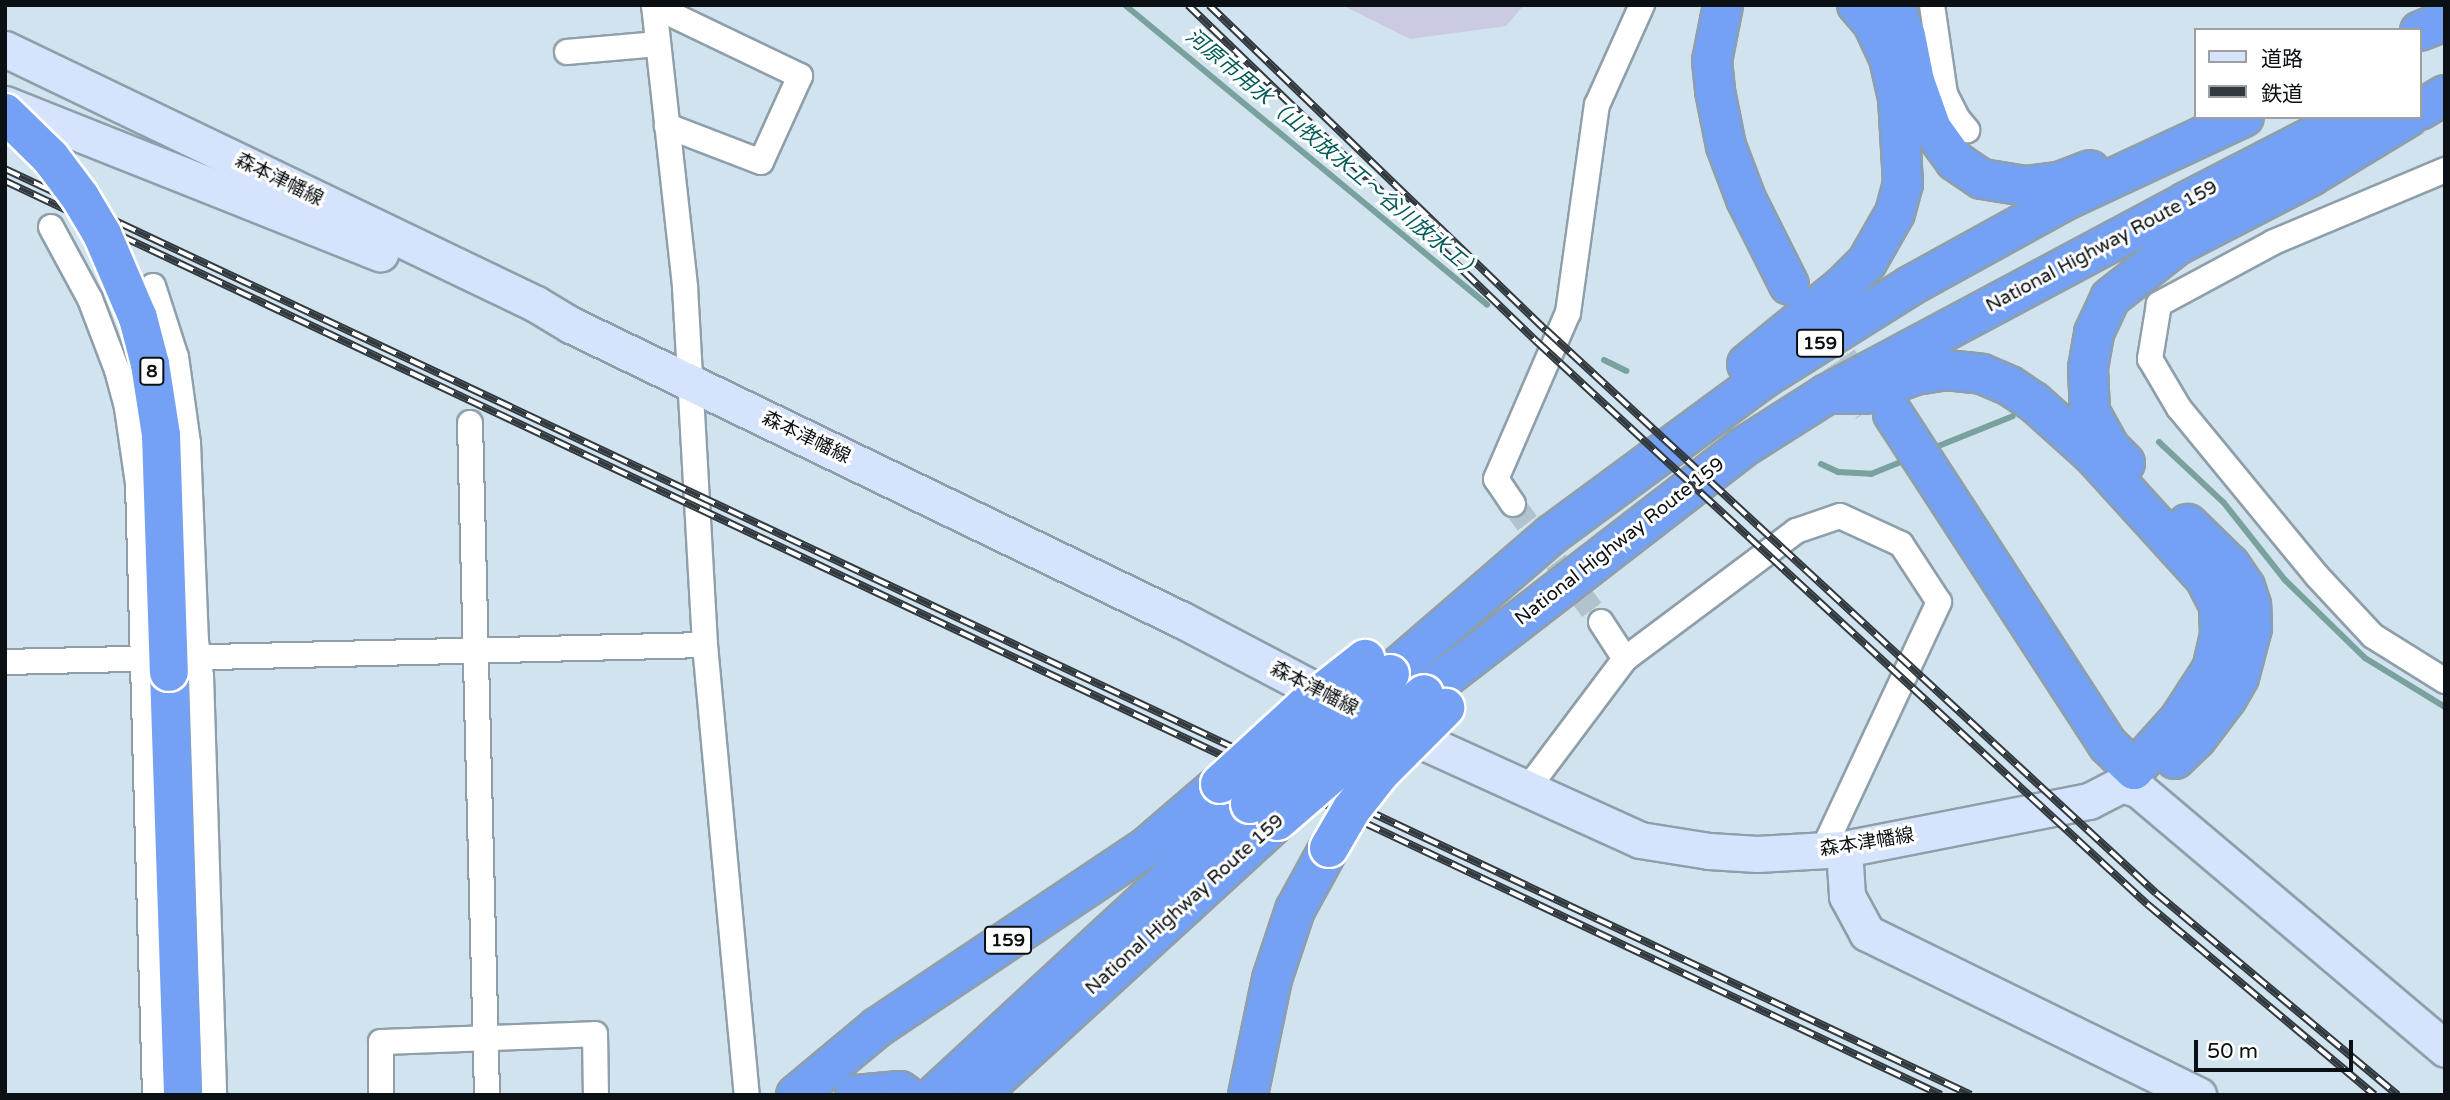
<!DOCTYPE html>
<html>
<head>
<meta charset="utf-8">
<style>
	body { margin:0 }
	#map { position:relative; width:2450px; height:1100px; overflow:hidden; background:#d1e3ee; font-family:"Varela Round","Noto Sans JP",sans-serif }
	div>[style] { position:absolute }
	[style*='--x'] { left:calc(var(--x)*1px); top:calc(var(--y)*1px); width:calc(var(--w)*1px); rotate:calc(var(--a)*1deg) }
	.green>* { inset:0; background:#cacae2 }
	.stream>* { height:6px; margin:-3px; padding:0 3px; transform-origin:3px; border-radius:3px; background:#79a19d }
	.street-tunnel>* { height:24px; margin-top:-12px; transform-origin:0; background:repeating-linear-gradient(90deg,#b3c3cd 0 24px,transparent 0 36px) }
	.highway-tunnel>* { height:38px; margin-top:-19px; transform-origin:0; background:repeating-linear-gradient(90deg,#b3c3cd 0 38px,transparent 0 57px) }
	.roads { filter:drop-shadow(2px 0 #8e9faa) drop-shadow(-2px 0 #8e9faa) drop-shadow(0 2px #8e9faa) drop-shadow(0 -2px #8e9faa) }
	.street>* { height:24px; margin:-12px; padding:0 12px; transform-origin:12px; border-radius:12px; background:#fff }
	.secondary>* { height:35px; margin:-17.5px; padding:0 17.5px; transform-origin:17.5px; border-radius:17.5px; background:#d5e3fc }
	.highway>* { height:38px; margin:-19px; padding:0 19px; transform-origin:19px; border-radius:19px; background:#74a1f4 }
	.rail>* { height:8px; margin-top:-4px; transform-origin:0; background:repeating-linear-gradient(90deg,#fff 0 16px,#323a3f 0 32px); box-sizing:border-box; border-block:2px solid #323a3f }
	.bridges { filter:drop-shadow(2px 0 #fff) drop-shadow(-2px 0 #fff) drop-shadow(0 2px #fff) drop-shadow(0 -2px #fff) }
	.highway-bridge>* { height:38px; margin:-19px; padding:0 19px; transform-origin:19px; border-radius:19px; background:#74a1f4 }
	span { translate:-50% -50%; white-space:nowrap; text-align:center; line-height:1.15; -webkit-text-stroke:6px #fff; paint-order:stroke }
	.shield-label span { padding:2px 5px; background:#fff; border:2px solid; border-radius:5px; -webkit-text-stroke-width:0 }
	.shield-label { font-size:18px; color:#0a1013; font-weight:700 }
	.street-label { font-size:19px; color:#0a1013 }
	.water-label { font-size:21px; color:#005a55; font-style:italic }
	.frame { position:absolute; inset:0; border:7px solid #0a1013; pointer-events:none }
	.legend { position:absolute; left:2194px; top:28px; width:228px; height:91px; box-sizing:border-box; background:#fff; border:2px solid #9d9fa1; margin:0; padding:9px 12px; list-style:none; font-size:21px; color:#0a1013 }
	.legend li { display:flex; align-items:center; gap:14px; height:35px }
	.legend b { width:35px; border:2px solid #9d9fa1 }
	.scale { position:absolute; left:2194px; top:1040px; width:159px; height:32px; box-sizing:border-box; border:4px solid #0a1013; border-top:0; padding-left:9px; font-size:21px; line-height:24px; white-space:nowrap; color:#0a1013; -webkit-text-stroke:5px #fff; paint-order:stroke }
</style>
</head>
<body>
<div id="map">
	<div class="green">
		<div style="clip-path:polygon(1342px 5px,1524px 5px,1506px 26px,1410px 39px)"></div>
	</div>
	<div class="stream">
		<div style="--x:1125;--y:5;--w:470;--a:39.6"></div>
		<div style="--x:1604;--y:360;--w:25;--a:26"></div>
		<div style="--x:2159;--y:442;--w:89;--a:43.2"></div>
		<div style="--x:2224;--y:503;--w:98;--a:51.6"></div>
		<div style="--x:2285;--y:580;--w:112;--a:44.3"></div>
		<div style="--x:2365;--y:658;--w:94;--a:31.5"></div>
		<div style="--x:1931;--y:449;--w:88;--a:-21.9"></div>
		<div style="--x:1821;--y:464;--w:19;--a:25"></div>
		<div style="--x:1838;--y:472;--w:33;--a:3"></div>
		<div style="--x:1871;--y:474;--w:40;--a:-22"></div>
	</div>
	<div class="street-tunnel">
		<div style="--x:1513;--y:504;--w:147;--a:53.3"></div>
	</div>
	<div class="highway-tunnel">
		<div style="--x:1807;--y:313;--w:115;--a:56"></div>
	</div>
	<div class="roads">
		<div class="street">
			<div style="--x:654;--y:5;--w:284;--a:83.7"></div>
			<div style="--x:685;--y:287;--w:359;--a:86.8"></div>
			<div style="--x:705;--y:645;--w:452;--a:84.7"></div>
			<div style="--x:1932;--y:5;--w:90;--a:81.7"></div>
			<div style="--x:1945;--y:94;--w:27;--a:63"></div>
			<div style="--x:1957;--y:118;--w:16;--a:50"></div>
			<div style="--x:654;--y:6;--w:162;--a:25.6"></div>
			<div style="--x:800;--y:76;--w:94;--a:114.4"></div>
			<div style="--x:761;--y:162;--w:101;--a:-159"></div>
			<div style="--x:567;--y:52;--w:91;--a:-5"></div>
			<div style="--x:2445;--y:170;--w:186;--a:157.2"></div>
			<div style="--x:2274;--y:242;--w:131;--a:151.7"></div>
			<div style="--x:2159;--y:304;--w:56;--a:99.3"></div>
			<div style="--x:2150;--y:359;--w:57;--a:59.4"></div>
			<div style="--x:2179;--y:408;--w:217;--a:50.6"></div>
			<div style="--x:2317;--y:576;--w:82;--a:47"></div>
			<div style="--x:2373;--y:636;--w:85;--a:32"></div>
			<div style="--x:51;--y:227;--w:82;--a:61.6"></div>
			<div style="--x:90;--y:299;--w:76;--a:69.2"></div>
			<div style="--x:117;--y:370;--w:39;--a:75"></div>
			<div style="--x:127;--y:408;--w:76;--a:81.7"></div>
			<div style="--x:138;--y:483;--w:612;--a:88.41"></div>
			<div style="--x:153;--y:286;--w:75;--a:72.1"></div>
			<div style="--x:176;--y:357;--w:87;--a:82.1"></div>
			<div style="--x:188;--y:443;--w:198;--a:87.7"></div>
			<div style="--x:196;--y:641;--w:35;--a:82"></div>
			<div style="--x:201;--y:676;--w:419;--a:88.2"></div>
			<div style="--x:470;--y:423;--w:672;--a:88.55"></div>
			<div style="--x:1513;--y:504;--w:30;--a:-124"></div>
			<div style="--x:1496;--y:479;--w:181;--a:-66.6"></div>
			<div style="--x:1568;--y:313;--w:210;--a:-82.1"></div>
			<div style="--x:1597;--y:105;--w:110;--a:-65.8"></div>
			<div style="--x:1601;--y:622;--w:44;--a:57"></div>
			<div style="--x:5;--y:662;--w:700;--a:-1.39"></div>
			<div style="--x:1528;--y:788;--w:161;--a:-53.1"></div>
			<div style="--x:1625;--y:659;--w:214;--a:-36.8"></div>
			<div style="--x:1796;--y:531;--w:46;--a:-18.8"></div>
			<div style="--x:1840;--y:516;--w:67;--a:24.7"></div>
			<div style="--x:1901;--y:544;--w:69;--a:56.8"></div>
			<div style="--x:1939;--y:602;--w:276;--a:115.1"></div>
			<div style="--x:381;--y:1095;--w:53;--a:-90"></div>
			<div style="--x:381;--y:1042;--w:214;--a:-2.1"></div>
			<div style="--x:595;--y:1034;--w:61;--a:89.1"></div>
		</div>
		<div class="secondary">
			<div style="--x:5;--y:49;--w:589;--a:25.65"></div>
			<div style="--x:536;--y:304;--w:41;--a:31"></div>
			<div style="--x:571;--y:325;--w:678;--a:25.77"></div>
			<div style="--x:1182;--y:620;--w:183;--a:27.7"></div>
			<div style="--x:5;--y:104;--w:404;--a:21.7"></div>
			<div style="--x:1391;--y:727;--w:273;--a:24.4"></div>
			<div style="--x:1640;--y:840;--w:70;--a:9.1"></div>
			<div style="--x:1709;--y:851;--w:48;--a:3.6"></div>
			<div style="--x:1757;--y:854;--w:87;--a:-3.3"></div>
			<div style="--x:1844;--y:849;--w:250;--a:-11.1"></div>
			<div style="--x:2089;--y:801;--w:37;--a:-27"></div>
			<div style="--x:2122;--y:784;--w:18;--a:-49"></div>
			<div style="--x:2122;--y:784;--w:18;--a:19"></div>
			<div style="--x:2139;--y:790;--w:401;--a:40.2"></div>
			<div style="--x:1844;--y:849;--w:47;--a:86.3"></div>
			<div style="--x:1847;--y:896;--w:42;--a:61.6"></div>
			<div style="--x:1867;--y:933;--w:369;--a:26.1"></div>
		</div>
		<div class="highway">
			<div style="--x:1723;--y:5;--w:57;--a:101.1"></div>
			<div style="--x:1712;--y:61;--w:30;--a:84"></div>
			<div style="--x:1715;--y:91;--w:56;--a:78.7"></div>
			<div style="--x:1726;--y:146;--w:57;--a:69.3"></div>
			<div style="--x:1746;--y:199;--w:96;--a:63.4"></div>
			<div style="--x:1894;--y:5;--w:33;--a:69"></div>
			<div style="--x:1906;--y:36;--w:46;--a:78.7"></div>
			<div style="--x:1915;--y:81;--w:51;--a:70.5"></div>
			<div style="--x:1932;--y:129;--w:39;--a:54"></div>
			<div style="--x:1955;--y:161;--w:32;--a:34"></div>
			<div style="--x:1982;--y:179;--w:44;--a:9.2"></div>
			<div style="--x:2025;--y:186;--w:34;--a:-7"></div>
			<div style="--x:2059;--y:182;--w:33;--a:-21"></div>
			<div style="--x:2420;--y:31;--w:27;--a:-22"></div>
			<div style="--x:2420;--y:110;--w:29;--a:-31"></div>
			<div style="--x:1747;--y:364;--w:124;--a:-39.1"></div>
			<div style="--x:1843;--y:286;--w:34;--a:-45"></div>
			<div style="--x:1867;--y:262;--w:56;--a:-60.3"></div>
			<div style="--x:1895;--y:213;--w:30;--a:-75"></div>
			<div style="--x:1903;--y:184;--w:86;--a:-93.3"></div>
			<div style="--x:1898;--y:98;--w:41;--a:-102.7"></div>
			<div style="--x:1889;--y:58;--w:40;--a:-115"></div>
			<div style="--x:1872;--y:22;--w:23;--a:-131"></div>
			<div style="--x:1827;--y:394;--w:38;--a:0"></div>
			<div style="--x:1865;--y:394;--w:53;--a:-20.8"></div>
			<div style="--x:1915;--y:375;--w:31;--a:-9"></div>
			<div style="--x:1946;--y:370;--w:36;--a:6"></div>
			<div style="--x:1982;--y:374;--w:30;--a:23"></div>
			<div style="--x:2010;--y:386;--w:29;--a:34"></div>
			<div style="--x:2034;--y:402;--w:78;--a:41.9"></div>
			<div style="--x:2092;--y:454;--w:168;--a:47.7"></div>
			<div style="--x:2205;--y:578;--w:31;--a:63"></div>
			<div style="--x:2219;--y:606;--w:29;--a:88"></div>
			<div style="--x:2220;--y:635;--w:35;--a:103"></div>
			<div style="--x:2212;--y:669;--w:61;--a:122.9"></div>
			<div style="--x:2179;--y:720;--w:67;--a:132"></div>
			<div style="--x:2134;--y:770;--w:36;--a:-136"></div>
			<div style="--x:2108;--y:745;--w:395;--a:-123"></div>
			<div style="--x:2125;--y:463;--w:21;--a:-135"></div>
			<div style="--x:2110;--y:448;--w:41;--a:-119.1"></div>
			<div style="--x:2090;--y:412;--w:44;--a:-92.6"></div>
			<div style="--x:2088;--y:368;--w:36;--a:-80"></div>
			<div style="--x:2094;--y:333;--w:38;--a:-65"></div>
			<div style="--x:2110;--y:298;--w:84;--a:-38.2"></div>
			<div style="--x:2176;--y:246;--w:152;--a:-27.4"></div>
			<div style="--x:2311;--y:176;--w:114;--a:-31.3"></div>
			<div style="--x:169;--y:672;--w:423;--a:88.1"></div>
			<div style="--x:1390;--y:674;--w:213;--a:-40.8"></div>
			<div style="--x:1551;--y:535;--w:265;--a:-36.4"></div>
			<div style="--x:1764;--y:378;--w:173;--a:-32.2"></div>
			<div style="--x:1910;--y:286;--w:178;--a:-28.9"></div>
			<div style="--x:2066;--y:200;--w:196;--a:-25"></div>
			<div style="--x:1424;--y:694;--w:402;--a:-37.7"></div>
			<div style="--x:1742;--y:448;--w:101;--a:-32.4"></div>
			<div style="--x:1827;--y:394;--w:407;--a:-28.1"></div>
			<div style="--x:2186;--y:202;--w:186;--a:-27.3"></div>
			<div style="--x:2175;--y:759;--w:29;--a:-44"></div>
			<div style="--x:2196;--y:739;--w:51;--a:-52.9"></div>
			<div style="--x:2227;--y:698;--w:24;--a:-60"></div>
			<div style="--x:2239;--y:677;--w:51;--a:-75.1"></div>
			<div style="--x:2252;--y:628;--w:23;--a:-92"></div>
			<div style="--x:2251;--y:605;--w:19;--a:-108"></div>
			<div style="--x:2245;--y:587;--w:27;--a:-124"></div>
			<div style="--x:2230;--y:565;--w:59;--a:-135.7"></div>
			<div style="--x:796;--y:1095;--w:107;--a:-39.7"></div>
			<div style="--x:878;--y:1027;--w:324;--a:-33.8"></div>
			<div style="--x:1147;--y:847;--w:96;--a:-40.8"></div>
			<div style="--x:855;--y:1095;--w:45;--a:-5.1"></div>
			<div style="--x:900;--y:1091;--w:7;--a:34"></div>
			<div style="--x:935;--y:1095;--w:429;--a:-42.7"></div>
			<div style="--x:978;--y:1095;--w:406;--a:-42.5"></div>
			<div style="--x:1248;--y:1095;--w:118;--a:-78.3"></div>
			<div style="--x:1272;--y:979;--w:73;--a:-71.6"></div>
			<div style="--x:1295;--y:910;--w:71;--a:-61.3"></div>
		</div>
	</div>
	<div class="rail">
		<div style="--x:1188;--y:5;--w:484;--a:44"></div>
		<div style="--x:1536;--y:341;--w:831;--a:42.66"></div>
		<div style="--x:2147;--y:904;--w:297;--a:40"></div>
		<div style="--x:1209;--y:5;--w:468;--a:44"></div>
		<div style="--x:1546;--y:330;--w:830;--a:42.71"></div>
		<div style="--x:2156;--y:893;--w:315;--a:39.9"></div>
		<div style="--x:5;--y:169;--w:2173;--a:25.22"></div>
		<div style="--x:5;--y:181;--w:2141;--a:25.27"></div>
	</div>
	<div class="bridges">
		<div class="highway-bridge">
			<div style="--x:5;--y:113;--w:63;--a:44.4"></div>
			<div style="--x:50;--y:157;--w:50;--a:53.1"></div>
			<div style="--x:80;--y:197;--w:43;--a:59.3"></div>
			<div style="--x:102;--y:234;--w:91;--a:66.8"></div>
			<div style="--x:138;--y:318;--w:48;--a:75.4"></div>
			<div style="--x:150;--y:364;--w:72;--a:81.2"></div>
			<div style="--x:161;--y:435;--w:237;--a:88.1"></div>
			<div style="--x:1220;--y:784;--w:114;--a:-42.5"></div>
			<div style="--x:1304;--y:707;--w:78;--a:-38.2"></div>
			<div style="--x:1250;--y:804;--w:191;--a:-42.9"></div>
			<div style="--x:1277;--y:821;--w:194;--a:-40.8"></div>
			<div style="--x:1329;--y:848;--w:44;--a:-59.9"></div>
			<div style="--x:1351;--y:810;--w:48;--a:-51.7"></div>
			<div style="--x:1381;--y:772;--w:91;--a:-45"></div>
		</div>
	</div>
	<div class="shield-label">
		<span style="left:1820px;top:343px">159</span>
		<span style="left:152px;top:371px">8</span>
		<span style="left:1008px;top:940px">159</span>
	</div>
	<div class="street-label">
		<span style="left:279px;top:180px;rotate:26deg">森本津幡線</span>
		<span style="left:2102px;top:247px;rotate:-28deg">National Highway Route 159</span>
		<span style="left:806px;top:438px;rotate:26deg">森本津幡線</span>
		<span style="left:1620px;top:542px;rotate:-38deg">National Highway Route 159</span>
		<span style="left:1314px;top:689px;rotate:27deg">森本津幡線</span>
		<span style="left:1867px;top:843px;rotate:-9deg">森本津幡線</span>
		<span style="left:1185px;top:905px;rotate:-42deg">National Highway Route 159</span>
	</div>
	<div class="water-label">
		<span style="left:1333px;top:155px;rotate:40deg">河原市用水（山牧放水工～谷川放水工）</span>
	</div>
	<div class="frame"></div>
	<ul class="legend">
	<li><b style="height:9px;background:#d5e3fc"></b>道路</li>
	<li><b style="height:9px;background:#323a3f"></b>鉄道</li>
	</ul>
	<div class="scale">50 m</div>
</div>
</body>
</html>
